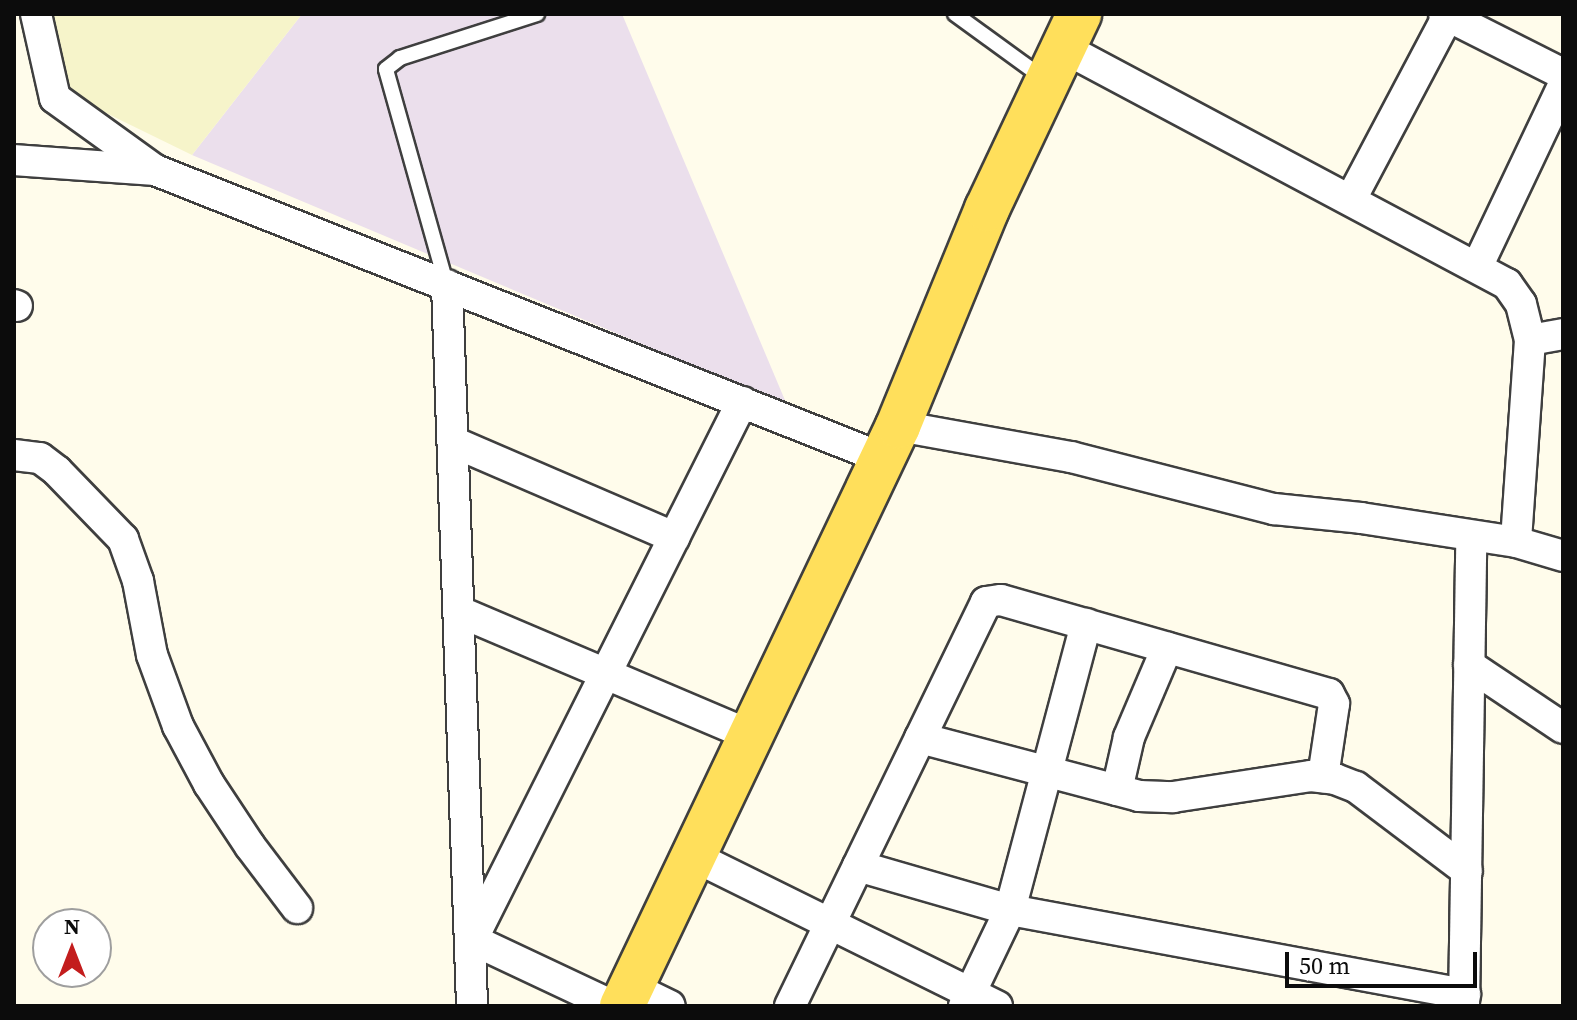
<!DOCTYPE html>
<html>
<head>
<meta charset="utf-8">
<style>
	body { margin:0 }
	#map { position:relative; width:1577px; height:1020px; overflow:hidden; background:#fffceb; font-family:"Source Serif 4",serif }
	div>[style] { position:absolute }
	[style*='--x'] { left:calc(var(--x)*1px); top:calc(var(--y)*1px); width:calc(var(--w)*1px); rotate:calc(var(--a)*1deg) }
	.industrial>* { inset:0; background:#ebdfec }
	.farmland>* { inset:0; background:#f6f4ca }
	.roads { filter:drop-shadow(2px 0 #3f3f3f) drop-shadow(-2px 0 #3f3f3f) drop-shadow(0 2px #3f3f3f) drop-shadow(0 -2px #3f3f3f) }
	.service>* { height:14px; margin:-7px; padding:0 7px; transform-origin:7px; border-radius:7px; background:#fff }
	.minor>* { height:30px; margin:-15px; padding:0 15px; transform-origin:15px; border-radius:15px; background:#fff }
	.primary>* { height:44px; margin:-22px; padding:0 22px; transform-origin:22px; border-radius:22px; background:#ffdf5b }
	span { translate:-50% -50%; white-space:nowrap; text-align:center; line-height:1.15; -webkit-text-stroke:8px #fff; paint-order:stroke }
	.frame { position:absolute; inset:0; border:16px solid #0c0c0c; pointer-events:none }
	.north { position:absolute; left:32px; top:908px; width:80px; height:80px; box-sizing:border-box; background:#fff; border:2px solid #9e9e9e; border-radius:50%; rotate:0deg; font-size:22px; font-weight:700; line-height:32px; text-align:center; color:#0c0c0c }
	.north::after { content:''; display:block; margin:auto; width:28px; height:36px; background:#c31d1d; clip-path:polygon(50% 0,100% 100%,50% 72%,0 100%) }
	.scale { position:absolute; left:1285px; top:952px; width:192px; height:36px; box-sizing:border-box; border:4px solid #0c0c0c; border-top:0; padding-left:10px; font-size:24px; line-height:28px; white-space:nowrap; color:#0c0c0c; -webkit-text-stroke:6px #fff; paint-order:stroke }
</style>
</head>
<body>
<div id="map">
	<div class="industrial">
		<div style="clip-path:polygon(302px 14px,622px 14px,787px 405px,192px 155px)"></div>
	</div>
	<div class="farmland">
		<div style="clip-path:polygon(46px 14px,302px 14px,192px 155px,57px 89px)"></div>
	</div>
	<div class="roads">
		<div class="service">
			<div style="--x:955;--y:14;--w:109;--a:36"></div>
			<div style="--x:446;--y:283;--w:222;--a:-105.7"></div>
			<div style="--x:386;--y:69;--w:18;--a:-38"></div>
			<div style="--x:400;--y:58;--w:144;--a:-17.8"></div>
		</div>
		<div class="minor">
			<div style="--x:36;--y:14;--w:86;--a:77.3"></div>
			<div style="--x:55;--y:98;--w:123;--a:35.8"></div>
			<div style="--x:155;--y:170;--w:782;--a:21.61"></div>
			<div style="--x:1444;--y:14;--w:133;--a:26.8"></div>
			<div style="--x:1062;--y:47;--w:504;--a:28.04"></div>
			<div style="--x:1507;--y:284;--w:24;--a:55"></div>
			<div style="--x:1521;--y:304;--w:37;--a:76"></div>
			<div style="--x:1530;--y:340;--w:202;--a:94"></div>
			<div style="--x:14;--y:160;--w:141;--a:4.1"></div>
			<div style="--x:1351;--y:199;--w:207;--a:-62.1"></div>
			<div style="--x:1478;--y:265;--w:198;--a:-64.6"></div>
			<div style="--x:447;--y:285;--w:721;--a:88.01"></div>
			<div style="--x:14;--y:305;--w:3;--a:18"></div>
			<div style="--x:1530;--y:340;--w:34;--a:-10"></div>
			<div style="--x:898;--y:426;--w:176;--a:10.2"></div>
			<div style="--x:1071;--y:457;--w:210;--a:14.4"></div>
			<div style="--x:1274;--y:509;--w:87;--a:5.9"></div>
			<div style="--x:1361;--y:518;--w:157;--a:8.8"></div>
			<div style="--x:1516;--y:542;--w:49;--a:16.6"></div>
			<div style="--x:453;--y:442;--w:241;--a:23.3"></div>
			<div style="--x:14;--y:455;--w:26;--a:7"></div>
			<div style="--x:40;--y:458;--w:21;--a:37"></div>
			<div style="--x:57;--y:471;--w:95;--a:45.9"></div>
			<div style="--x:123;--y:539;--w:45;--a:70.3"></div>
			<div style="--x:138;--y:581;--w:75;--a:79.3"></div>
			<div style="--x:152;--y:655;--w:76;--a:69.9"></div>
			<div style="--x:178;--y:726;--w:66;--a:61.9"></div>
			<div style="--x:209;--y:784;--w:74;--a:56.5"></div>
			<div style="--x:250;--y:846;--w:78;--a:52.8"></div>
			<div style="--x:460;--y:612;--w:317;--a:23"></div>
			<div style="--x:1469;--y:665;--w:113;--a:33.8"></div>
			<div style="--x:920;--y:738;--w:227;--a:14.8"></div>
			<div style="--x:1139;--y:796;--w:34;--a:2"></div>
			<div style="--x:1173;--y:797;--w:140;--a:-8.7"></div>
			<div style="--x:1311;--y:776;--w:24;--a:7"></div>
			<div style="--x:1335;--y:779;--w:22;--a:21"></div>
			<div style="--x:1356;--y:787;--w:139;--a:37.1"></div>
			<div style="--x:1117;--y:790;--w:54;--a:-77.2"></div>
			<div style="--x:1129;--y:737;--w:97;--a:-66.9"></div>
			<div style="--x:695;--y:857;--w:337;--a:26.3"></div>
			<div style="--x:858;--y:866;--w:158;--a:16.1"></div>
			<div style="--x:1010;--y:910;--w:463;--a:10.5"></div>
			<div style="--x:473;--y:938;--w:600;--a:-63.35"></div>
			<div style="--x:473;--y:940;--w:155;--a:25.2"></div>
			<div style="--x:631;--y:987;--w:43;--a:26"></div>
			<div style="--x:790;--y:1006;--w:449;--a:-64.1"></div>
			<div style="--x:986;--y:602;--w:15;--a:-8"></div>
			<div style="--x:1001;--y:600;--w:341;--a:16"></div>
			<div style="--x:1329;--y:694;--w:11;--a:63"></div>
			<div style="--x:1334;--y:704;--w:74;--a:98.6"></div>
			<div style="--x:964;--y:1006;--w:106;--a:-64.4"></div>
			<div style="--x:1010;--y:910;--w:296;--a:-75.1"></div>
			<div style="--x:1464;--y:1006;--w:470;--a:-89.1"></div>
		</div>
		<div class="primary">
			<div style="--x:622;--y:1006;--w:642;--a:-64.55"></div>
			<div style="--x:898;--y:426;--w:235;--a:-67.7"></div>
			<div style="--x:987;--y:209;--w:216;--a:-64.7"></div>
		</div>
	</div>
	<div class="frame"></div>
	<div class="north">N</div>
	<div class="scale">50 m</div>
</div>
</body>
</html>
